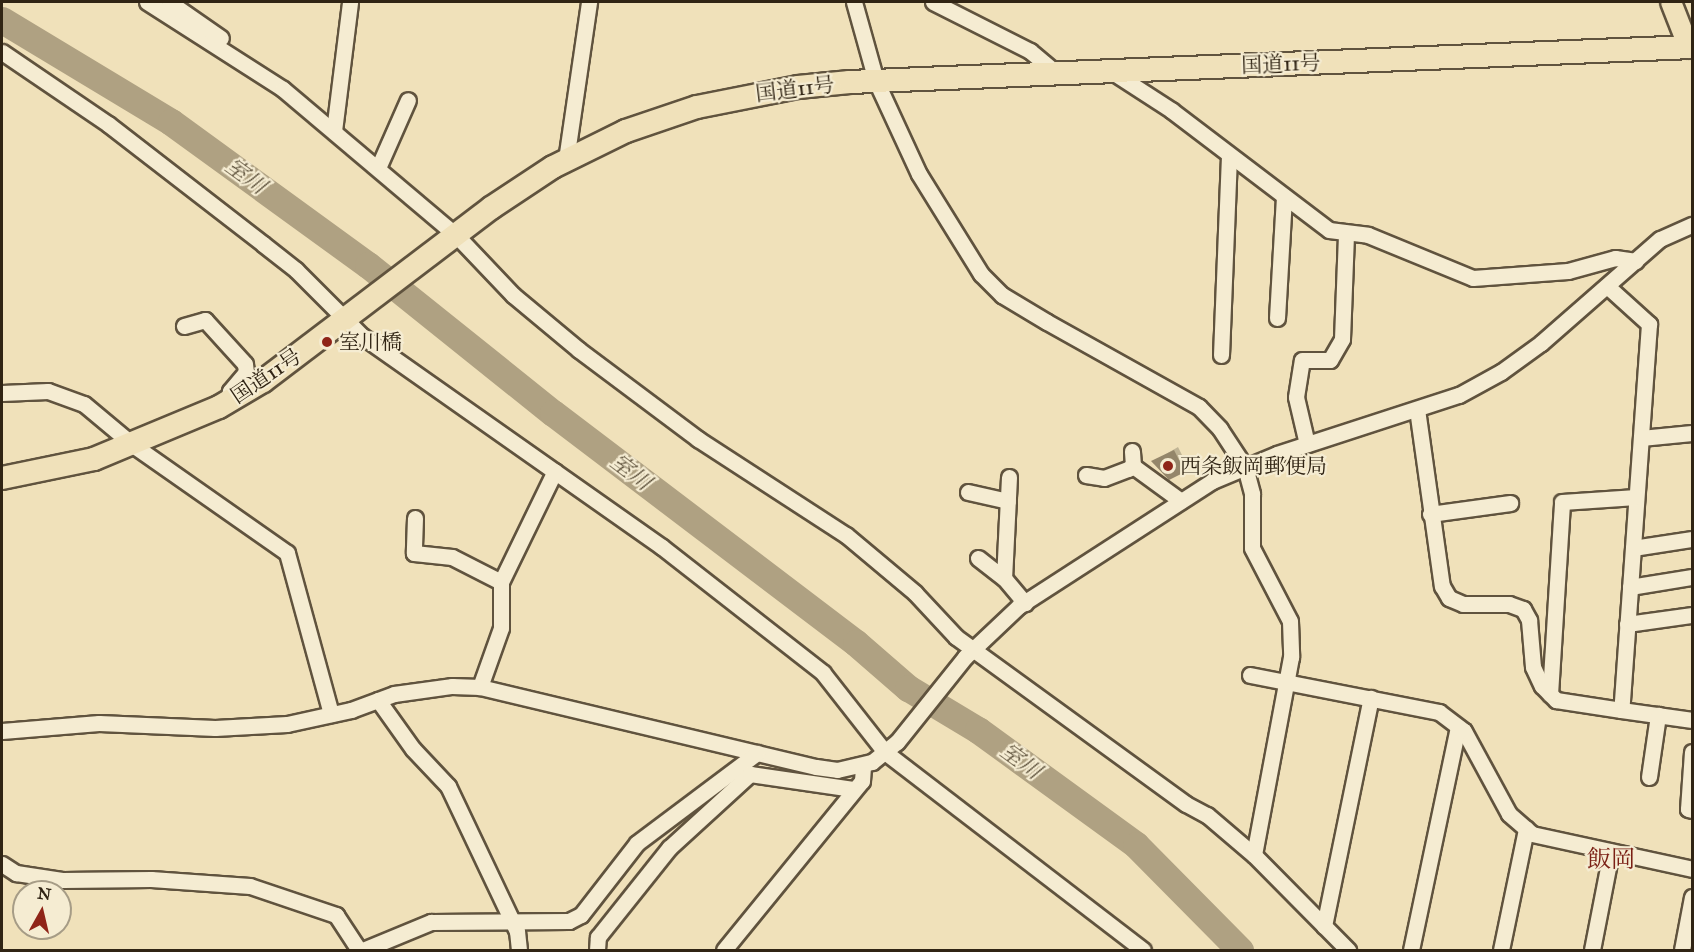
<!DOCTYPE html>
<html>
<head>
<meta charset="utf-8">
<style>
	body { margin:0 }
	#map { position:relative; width:1694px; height:952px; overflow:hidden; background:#f0e1ba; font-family:"IM FELL Great Primer","Noto Serif JP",serif }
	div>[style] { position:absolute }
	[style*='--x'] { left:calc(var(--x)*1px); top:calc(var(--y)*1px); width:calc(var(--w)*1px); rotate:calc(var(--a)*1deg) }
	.shadow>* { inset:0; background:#0003 }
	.river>* { height:27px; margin:-13.5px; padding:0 13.5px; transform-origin:13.5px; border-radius:13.5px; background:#afa182 }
	.building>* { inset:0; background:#94866a }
	.roads { filter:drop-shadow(2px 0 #60533e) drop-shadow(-2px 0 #60533e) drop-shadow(0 2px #60533e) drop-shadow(0 -2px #60533e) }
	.minor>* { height:15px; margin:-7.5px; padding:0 7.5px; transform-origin:7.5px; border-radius:7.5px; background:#f5ecd2 }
	.major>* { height:20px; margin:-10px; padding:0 10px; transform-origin:10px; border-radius:10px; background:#f0e1ba }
	.highway>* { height:22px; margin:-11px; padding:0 11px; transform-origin:11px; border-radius:11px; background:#f0e1ba }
	.dots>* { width:16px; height:16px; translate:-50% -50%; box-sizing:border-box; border:3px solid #f5ecd2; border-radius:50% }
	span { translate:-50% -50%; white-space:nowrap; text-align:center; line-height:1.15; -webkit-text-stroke:4.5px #f5ecd2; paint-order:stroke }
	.street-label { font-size:21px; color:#302414 }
	.poi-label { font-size:21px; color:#302414 }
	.left { translate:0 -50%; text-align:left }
	.water-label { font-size:22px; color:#5c503a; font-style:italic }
	.quarter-label { font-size:24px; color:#7a1f14 }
	.frame { position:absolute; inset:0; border:3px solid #302414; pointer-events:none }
	.north { position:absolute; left:12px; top:880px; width:60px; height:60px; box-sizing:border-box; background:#f5ecd2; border:2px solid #a69c86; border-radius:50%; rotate:8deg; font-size:16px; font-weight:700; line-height:24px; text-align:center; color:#302414 }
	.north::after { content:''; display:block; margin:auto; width:21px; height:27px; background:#8f2418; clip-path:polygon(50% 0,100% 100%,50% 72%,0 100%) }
</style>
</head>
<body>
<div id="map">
	<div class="shadow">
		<div style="clip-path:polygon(1178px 447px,1188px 467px,1184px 471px,1154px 461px)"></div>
	</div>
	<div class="river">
		<div style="--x:2;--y:20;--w:197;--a:31.1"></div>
		<div style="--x:171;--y:122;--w:243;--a:36"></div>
		<div style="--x:368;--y:265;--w:237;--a:38.7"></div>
		<div style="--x:553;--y:413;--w:380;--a:37.2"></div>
		<div style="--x:856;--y:643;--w:69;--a:40.9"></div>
		<div style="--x:908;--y:688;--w:82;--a:31"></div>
		<div style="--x:978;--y:730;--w:195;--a:36"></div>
		<div style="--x:1136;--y:845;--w:148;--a:45.3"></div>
	</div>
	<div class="building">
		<div style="clip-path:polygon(1174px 450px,1185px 472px,1169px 480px,1151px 461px)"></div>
	</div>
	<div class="roads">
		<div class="minor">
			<div style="--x:147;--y:2;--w:161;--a:32.6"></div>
			<div style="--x:283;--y:89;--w:226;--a:40.2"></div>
			<div style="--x:456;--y:235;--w:83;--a:46.5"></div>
			<div style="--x:513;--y:295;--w:86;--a:39.8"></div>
			<div style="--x:579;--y:350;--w:149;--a:36.8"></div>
			<div style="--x:698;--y:439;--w:176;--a:33"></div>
			<div style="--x:846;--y:535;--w:90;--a:40"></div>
			<div style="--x:915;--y:593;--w:60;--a:47"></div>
			<div style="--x:956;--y:637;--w:284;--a:36"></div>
			<div style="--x:1186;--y:804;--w:24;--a:28"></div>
			<div style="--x:1207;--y:815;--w:62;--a:40.4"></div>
			<div style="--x:1254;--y:855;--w:134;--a:45.3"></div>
			<div style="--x:169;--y:2;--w:63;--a:34.7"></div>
			<div style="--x:854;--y:2;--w:82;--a:74.4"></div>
			<div style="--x:876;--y:81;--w:102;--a:65.2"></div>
			<div style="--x:919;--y:174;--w:118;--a:58.2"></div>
			<div style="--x:981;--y:274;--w:30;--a:45"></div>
			<div style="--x:1002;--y:295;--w:52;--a:31"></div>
			<div style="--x:1047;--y:322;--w:174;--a:29.2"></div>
			<div style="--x:1199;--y:407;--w:30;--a:46"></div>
			<div style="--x:1220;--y:429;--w:45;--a:56.7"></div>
			<div style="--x:1245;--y:467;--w:28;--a:75"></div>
			<div style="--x:1252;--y:494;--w:54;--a:90"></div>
			<div style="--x:1252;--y:548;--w:82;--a:62.5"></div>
			<div style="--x:1290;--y:621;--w:36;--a:88"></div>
			<div style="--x:1291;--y:657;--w:201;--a:100.6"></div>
			<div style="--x:933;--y:2;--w:109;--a:26.8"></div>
			<div style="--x:1030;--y:51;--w:35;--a:40"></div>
			<div style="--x:2;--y:52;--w:128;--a:34.2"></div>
			<div style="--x:108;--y:124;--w:196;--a:37.7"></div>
			<div style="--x:263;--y:244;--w:42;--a:38.2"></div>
			<div style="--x:296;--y:270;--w:93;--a:45"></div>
			<div style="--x:362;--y:336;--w:367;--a:35.1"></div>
			<div style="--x:662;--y:547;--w:204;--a:38"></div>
			<div style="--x:823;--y:673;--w:100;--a:51.9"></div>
			<div style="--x:885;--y:752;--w:325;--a:37.5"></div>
			<div style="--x:1111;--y:71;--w:72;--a:33"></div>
			<div style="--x:1171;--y:110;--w:198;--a:37.2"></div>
			<div style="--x:1329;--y:230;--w:39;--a:7"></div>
			<div style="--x:1368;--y:235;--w:113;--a:22.3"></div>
			<div style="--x:1473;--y:278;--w:95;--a:-4.2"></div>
			<div style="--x:1568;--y:271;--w:49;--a:-15.5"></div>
			<div style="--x:1615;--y:258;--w:21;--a:8"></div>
			<div style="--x:334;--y:131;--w:130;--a:-82.9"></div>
			<div style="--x:566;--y:160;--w:160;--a:-81.7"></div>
			<div style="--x:378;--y:168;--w:74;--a:-66.2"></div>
			<div style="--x:1607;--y:286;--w:57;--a:42.1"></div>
			<div style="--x:1649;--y:324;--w:387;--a:94.1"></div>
			<div style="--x:1621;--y:710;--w:72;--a:8"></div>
			<div style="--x:1277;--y:318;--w:122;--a:-86.7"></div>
			<div style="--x:184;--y:326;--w:22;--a:-16"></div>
			<div style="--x:205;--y:320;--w:59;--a:47.7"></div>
			<div style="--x:245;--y:364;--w:8;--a:83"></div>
			<div style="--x:246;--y:372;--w:25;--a:130"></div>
			<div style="--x:230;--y:391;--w:9;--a:103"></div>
			<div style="--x:1221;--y:355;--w:200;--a:-87.7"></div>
			<div style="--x:2;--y:393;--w:46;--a:-2.5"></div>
			<div style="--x:48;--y:391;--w:38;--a:20"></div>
			<div style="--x:84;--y:404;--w:64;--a:39.9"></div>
			<div style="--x:133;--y:445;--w:188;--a:35"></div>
			<div style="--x:287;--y:553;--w:167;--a:74.7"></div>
			<div style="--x:1417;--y:409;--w:179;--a:82"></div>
			<div style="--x:1442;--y:586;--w:14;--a:60"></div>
			<div style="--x:1449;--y:598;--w:15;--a:23"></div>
			<div style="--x:1463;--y:604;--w:46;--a:0"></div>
			<div style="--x:1509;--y:604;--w:15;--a:20"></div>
			<div style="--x:1523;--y:609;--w:13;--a:61"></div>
			<div style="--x:1529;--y:620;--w:47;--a:85.1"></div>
			<div style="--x:1533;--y:667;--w:21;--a:65"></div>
			<div style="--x:1542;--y:686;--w:20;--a:45"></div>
			<div style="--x:1556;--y:700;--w:66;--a:8.7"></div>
			<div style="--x:1641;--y:438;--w:51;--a:-5.6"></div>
			<div style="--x:1307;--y:444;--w:48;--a:-103.2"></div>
			<div style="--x:1296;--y:397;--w:37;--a:-81"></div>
			<div style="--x:1302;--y:360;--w:28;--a:0"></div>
			<div style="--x:1330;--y:360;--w:24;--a:-60"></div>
			<div style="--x:1342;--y:339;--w:106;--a:-87.8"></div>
			<div style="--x:1133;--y:466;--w:59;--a:36.1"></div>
			<div style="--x:1086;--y:475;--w:18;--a:9"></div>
			<div style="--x:1104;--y:478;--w:26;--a:-21"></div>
			<div style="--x:1128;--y:469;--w:6;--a:-31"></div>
			<div style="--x:1133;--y:466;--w:15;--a:-94"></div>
			<div style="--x:1009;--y:477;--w:101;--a:92.8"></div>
			<div style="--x:1004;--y:578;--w:33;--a:50"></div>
			<div style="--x:968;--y:492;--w:41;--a:12.7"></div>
			<div style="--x:1430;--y:514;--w:81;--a:-7.8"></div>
			<div style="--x:415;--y:518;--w:35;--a:92"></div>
			<div style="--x:414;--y:553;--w:38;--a:6"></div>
			<div style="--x:452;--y:557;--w:55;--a:27"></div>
			<div style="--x:501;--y:582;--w:46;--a:90"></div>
			<div style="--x:501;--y:628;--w:63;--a:109.6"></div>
			<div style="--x:1633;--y:548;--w:60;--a:-8.7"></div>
			<div style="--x:978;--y:558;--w:33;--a:38"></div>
			<div style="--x:501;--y:582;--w:123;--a:-64.1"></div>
			<div style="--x:1630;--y:587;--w:63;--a:-9.2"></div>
			<div style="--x:1627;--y:624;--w:66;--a:-7.9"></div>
			<div style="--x:1250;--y:675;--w:193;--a:11.1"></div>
			<div style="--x:1439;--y:712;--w:31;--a:37"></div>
			<div style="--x:1464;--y:731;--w:94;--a:61.5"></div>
			<div style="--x:1509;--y:814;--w:30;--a:41"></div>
			<div style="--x:1532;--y:834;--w:164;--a:12.3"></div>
			<div style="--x:1550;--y:694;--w:192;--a:-86.4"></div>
			<div style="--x:1562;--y:502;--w:74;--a:-3.9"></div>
			<div style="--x:378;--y:700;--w:60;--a:54.5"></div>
			<div style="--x:413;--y:749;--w:51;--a:46.6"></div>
			<div style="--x:448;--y:786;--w:161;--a:64.6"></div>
			<div style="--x:517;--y:931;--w:19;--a:84"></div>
			<div style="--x:2;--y:731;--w:97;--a:-4.7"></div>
			<div style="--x:99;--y:723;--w:116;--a:2.5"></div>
			<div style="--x:215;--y:728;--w:72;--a:-3.2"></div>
			<div style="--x:287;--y:724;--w:66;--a:-12.3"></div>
			<div style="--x:351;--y:710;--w:46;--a:-20.4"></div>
			<div style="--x:394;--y:694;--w:59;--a:-7.9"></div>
			<div style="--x:452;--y:686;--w:28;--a:2"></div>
			<div style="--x:480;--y:687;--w:345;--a:13.4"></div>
			<div style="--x:816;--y:767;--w:21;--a:8"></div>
			<div style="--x:837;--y:770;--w:36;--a:-13"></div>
			<div style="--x:872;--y:762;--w:32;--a:-39"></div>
			<div style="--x:897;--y:742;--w:109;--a:-51.3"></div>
			<div style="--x:965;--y:657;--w:74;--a:-43.4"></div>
			<div style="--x:1019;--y:606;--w:230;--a:-32.9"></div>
			<div style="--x:1212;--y:481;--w:70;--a:-22.6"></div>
			<div style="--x:1277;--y:454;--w:191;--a:-18"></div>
			<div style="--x:1459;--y:395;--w:48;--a:-28.7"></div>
			<div style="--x:1501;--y:372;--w:49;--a:-35.9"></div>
			<div style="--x:1541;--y:343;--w:158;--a:-41.2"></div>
			<div style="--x:1660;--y:239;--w:35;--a:-24"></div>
			<div style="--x:1692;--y:752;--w:57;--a:94"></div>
			<div style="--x:1688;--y:809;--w:4;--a:14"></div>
			<div style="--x:1649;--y:777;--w:63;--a:-81.7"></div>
			<div style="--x:2;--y:864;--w:17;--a:33"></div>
			<div style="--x:16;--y:873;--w:48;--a:8.5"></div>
			<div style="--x:63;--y:880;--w:88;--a:-0.7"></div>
			<div style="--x:151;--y:879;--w:99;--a:4"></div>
			<div style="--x:250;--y:886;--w:91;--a:18.6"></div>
			<div style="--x:336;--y:915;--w:42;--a:56.7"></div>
			<div style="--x:1324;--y:926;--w:233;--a:-78.4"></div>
			<div style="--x:363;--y:950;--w:74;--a:-22.4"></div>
			<div style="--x:431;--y:922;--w:138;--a:-0.4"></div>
			<div style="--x:569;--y:921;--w:13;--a:-27"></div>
			<div style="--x:581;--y:915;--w:91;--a:-52.1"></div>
			<div style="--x:637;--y:843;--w:150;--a:-36.9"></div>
			<div style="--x:597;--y:950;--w:13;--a:-86"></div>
			<div style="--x:598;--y:937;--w:114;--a:-51.4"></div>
			<div style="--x:669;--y:848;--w:110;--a:-42.4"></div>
			<div style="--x:750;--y:774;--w:104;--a:8.3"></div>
			<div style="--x:724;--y:950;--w:218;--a:-50.8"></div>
			<div style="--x:862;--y:781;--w:16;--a:-86"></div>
			<div style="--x:1411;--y:950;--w:228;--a:-78.1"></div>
			<div style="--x:1501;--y:950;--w:124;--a:-78.3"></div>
			<div style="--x:1592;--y:950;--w:100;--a:-79"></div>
			<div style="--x:1682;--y:950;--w:54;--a:-79.3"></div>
		</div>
		<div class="major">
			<div style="--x:1671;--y:2;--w:49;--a:68.6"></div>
		</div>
		<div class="highway">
			<div style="--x:2;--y:478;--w:94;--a:-11.7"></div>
			<div style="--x:94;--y:459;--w:135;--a:-22.6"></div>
			<div style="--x:219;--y:407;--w:51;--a:-30.6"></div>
			<div style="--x:263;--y:381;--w:286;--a:-37.2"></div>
			<div style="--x:491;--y:208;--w:74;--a:-33.5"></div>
			<div style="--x:553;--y:167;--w:81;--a:-26.3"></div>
			<div style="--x:626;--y:131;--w:75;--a:-18.7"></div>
			<div style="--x:697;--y:107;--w:103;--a:-11.2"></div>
			<div style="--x:798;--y:87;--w:52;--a:-5.5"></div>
			<div style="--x:850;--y:82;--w:843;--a:-2.38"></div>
		</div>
	</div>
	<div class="dots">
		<div style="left:327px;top:342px;background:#8f2418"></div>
		<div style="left:1168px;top:466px;background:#8f2418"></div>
	</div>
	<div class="street-label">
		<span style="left:1281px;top:64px;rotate:-2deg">国道11号</span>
		<span style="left:795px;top:89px;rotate:-7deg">国道11号</span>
		<span style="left:266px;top:376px;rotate:-34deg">国道11号</span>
	</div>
	<div class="poi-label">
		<span class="left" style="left:339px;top:342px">室川橋</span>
		<span class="left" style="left:1180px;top:466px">西条飯岡郵便局</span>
	</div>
	<div class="water-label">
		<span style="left:246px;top:176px;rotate:36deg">室川</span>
		<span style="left:631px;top:472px;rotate:37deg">室川</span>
		<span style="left:1021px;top:761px;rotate:36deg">室川</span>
	</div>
	<div class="quarter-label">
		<span style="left:1611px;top:860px">飯岡</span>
	</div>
	<div class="frame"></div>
	<div class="north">N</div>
</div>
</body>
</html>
